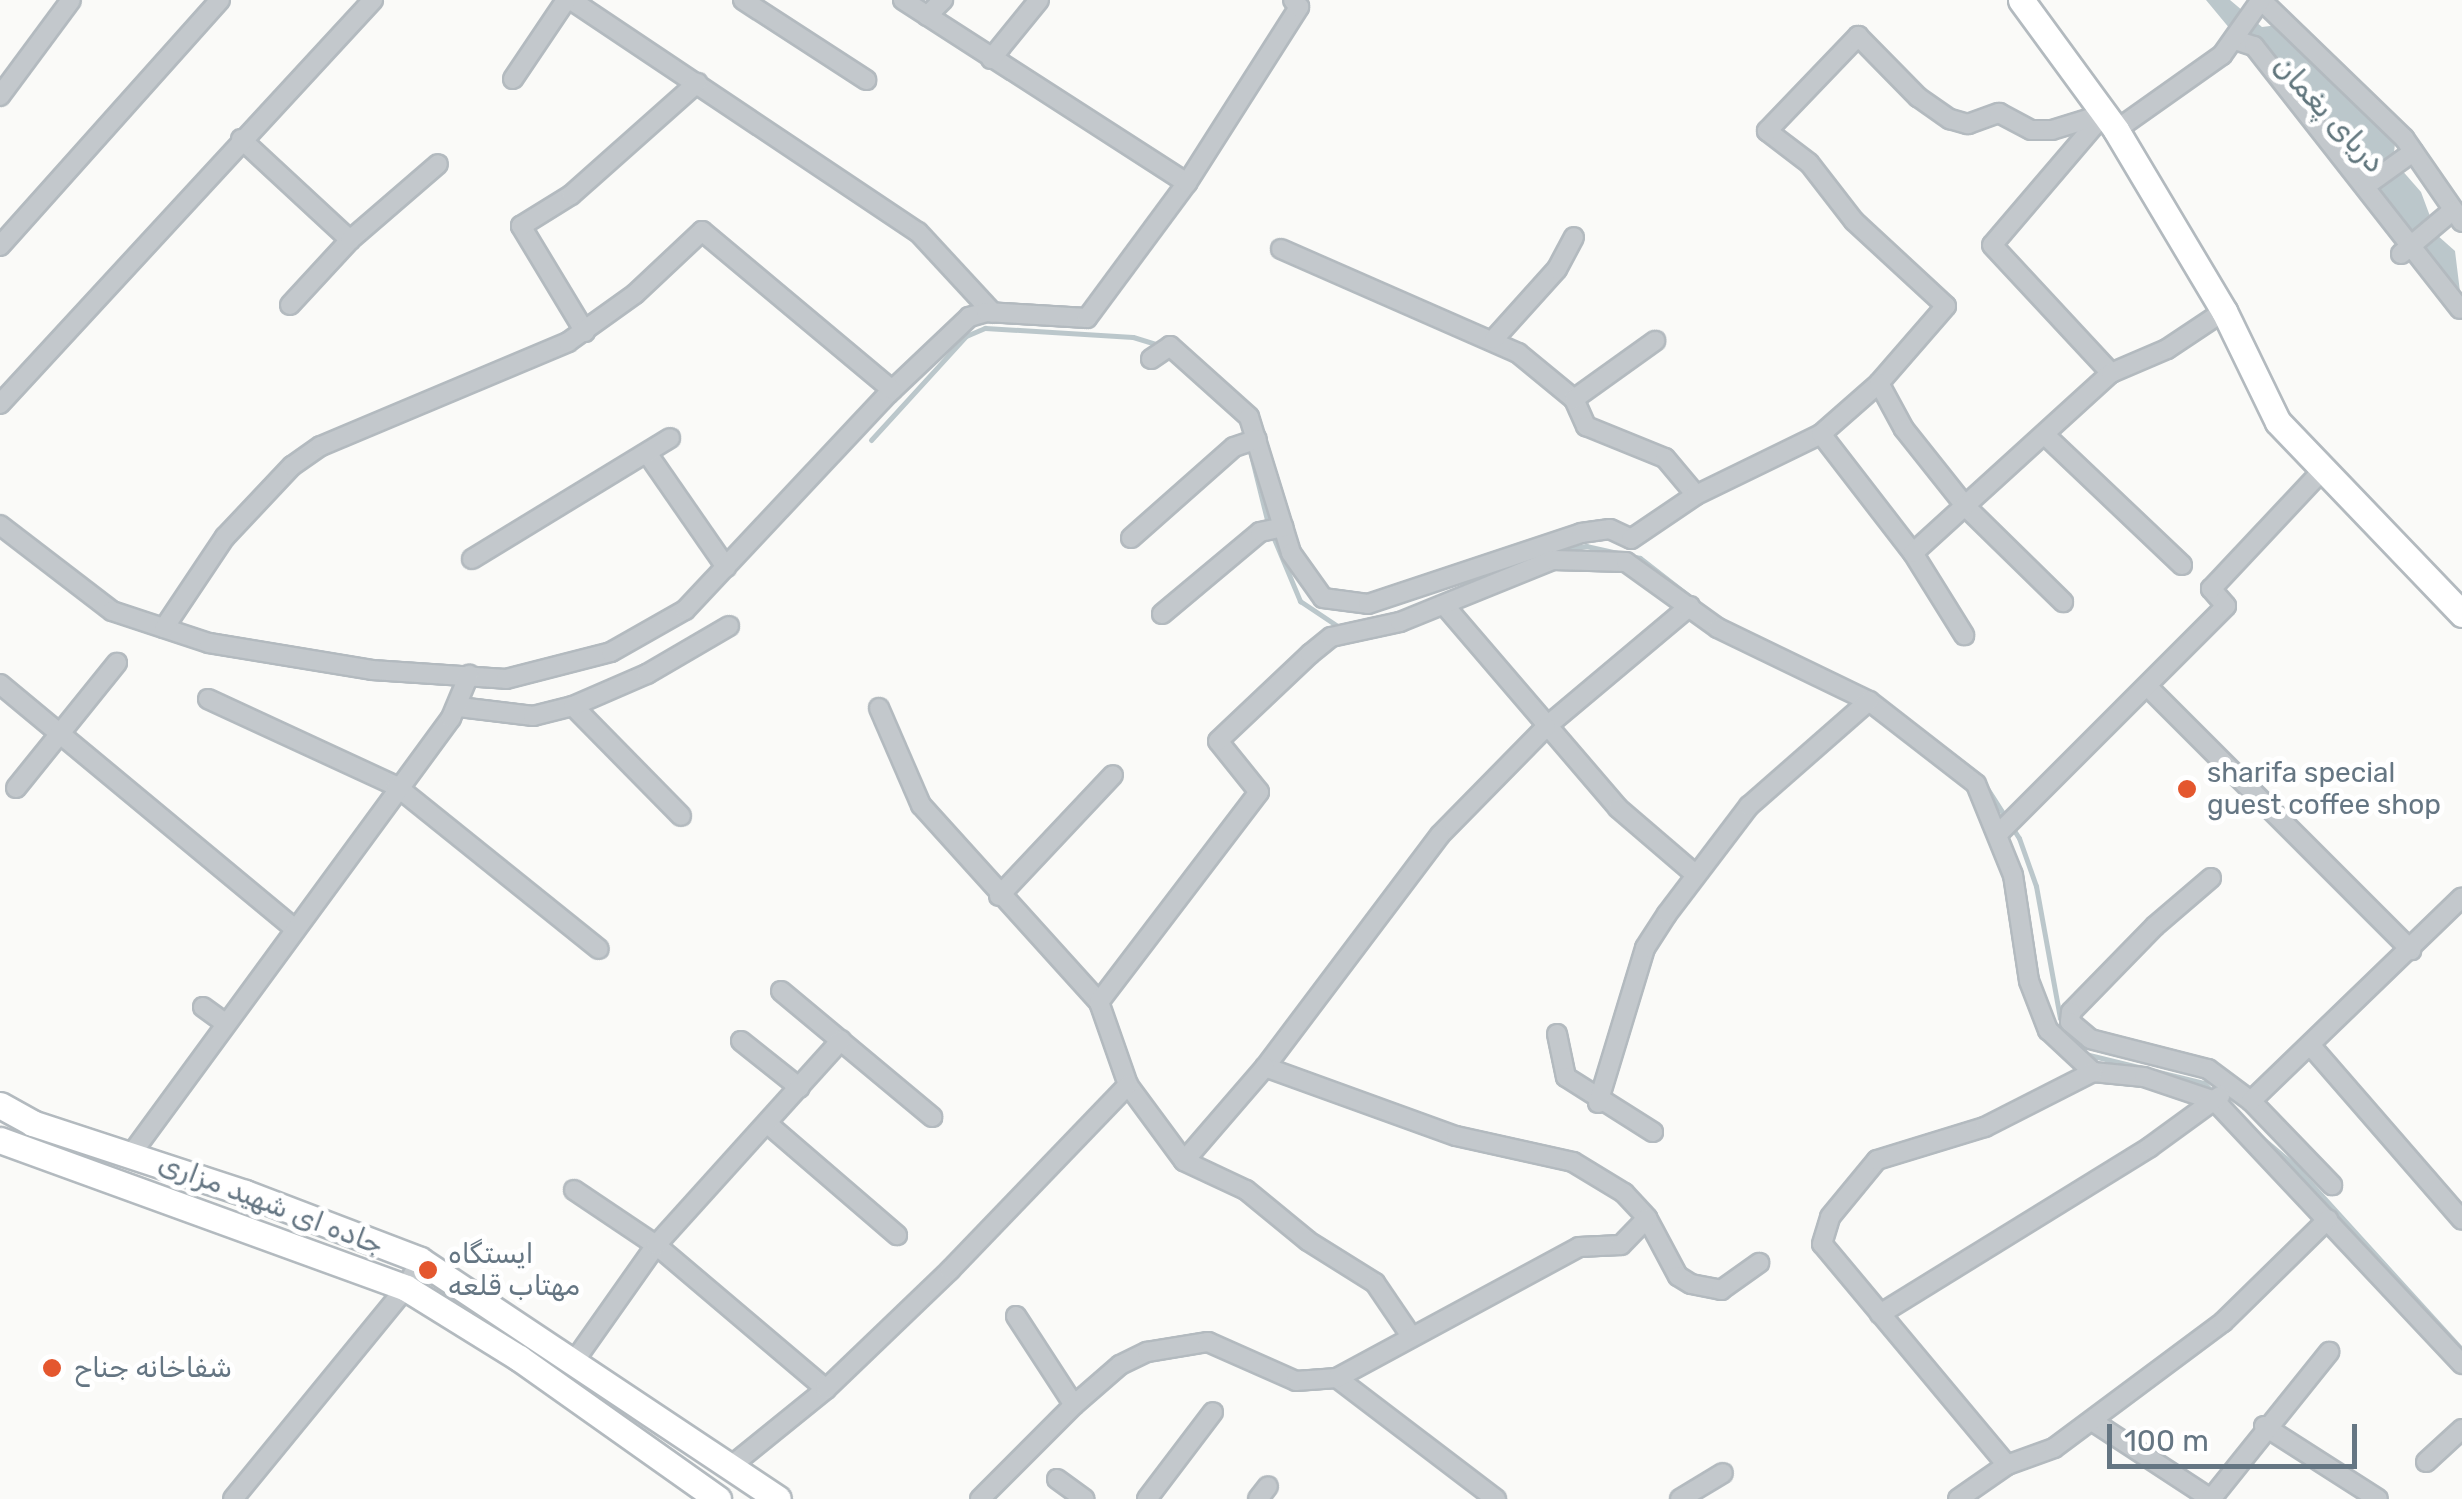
<!DOCTYPE html>
<html>
<head>
<meta charset="utf-8">
<style>
	body { margin:0 }
	#map { position:relative; width:2462px; height:1499px; overflow:hidden; background:#fafaf8; font-family:Rubik,Vazirmatn,sans-serif }
	div>[style] { position:absolute }
	[style*='--x'] { left:calc(var(--x)*1px); top:calc(var(--y)*1px); width:calc(var(--w)*1px); rotate:calc(var(--a)*1deg) }
	.water>* { inset:0; background:#bbc7cb }
	.stream>* { height:5px; margin:-2.5px; padding:0 2.5px; transform-origin:2.5px; border-radius:2.5px; background:#bbc7cb }
	.roads { filter:drop-shadow(2px 0 #b3babf) drop-shadow(-2px 0 #b3babf) drop-shadow(0 2px #b3babf) drop-shadow(0 -2px #b3babf) }
	.street>* { height:18px; margin:-9px; padding:0 9px; transform-origin:9px; border-radius:9px; background:#c3c8cc }
	.secondary>* { height:25px; margin:-12.5px; padding:0 12.5px; transform-origin:12.5px; border-radius:12.5px; background:#fff }
	.dots>* { width:28px; height:28px; translate:-50% -50%; box-sizing:border-box; border:5px solid #fff; border-radius:50% }
	span { translate:-50% -50%; white-space:nowrap; text-align:center; line-height:1.15; -webkit-text-stroke:10px #fff; paint-order:stroke }
	.poi-label { font-size:28px; color:#657683 }
	.left { translate:0 -50%; text-align:left }
	.street-label { font-size:28px; color:#657683 }
	.water-label { font-size:30px; color:#60757c; font-style:italic }
	.scale { position:absolute; left:2107px; top:1424px; width:250px; height:45px; box-sizing:border-box; border:5px solid #657683; border-top:0; padding-left:12px; font-size:30px; line-height:35px; white-space:nowrap; color:#657683; -webkit-text-stroke:8px #fff; paint-order:stroke }
</style>
</head>
<body>
<div id="map">
	<div class="water">
		<div style="clip-path:polygon(2206px 0,2230px 0,2262px 27px,2278px 25px,2395px 144px,2393px 160px,2421px 192px,2437px 235px,2455px 251px,2462px 308px)"></div>
	</div>
	<div class="stream">
		<div style="--x:871;--y:440;--w:141;--a:-47.6"></div>
		<div style="--x:966;--y:336;--w:21;--a:-23"></div>
		<div style="--x:985;--y:328;--w:148;--a:3.5"></div>
		<div style="--x:1133;--y:337;--w:31;--a:17"></div>
		<div style="--x:1249;--y:447;--w:79;--a:76.1"></div>
		<div style="--x:1272;--y:534;--w:73;--a:67.3"></div>
		<div style="--x:1300;--y:601;--w:50;--a:33.7"></div>
		<div style="--x:1552;--y:552;--w:35;--a:-10"></div>
		<div style="--x:1586;--y:546;--w:55;--a:12.5"></div>
		<div style="--x:1640;--y:558;--w:68;--a:37.9"></div>
		<div style="--x:1473;--y:583;--w:39;--a:-26"></div>
		<div style="--x:1920;--y:730;--w:73;--a:37.2"></div>
		<div style="--x:1978;--y:774;--w:76;--a:57.4"></div>
		<div style="--x:2019;--y:838;--w:51;--a:70.5"></div>
		<div style="--x:2036;--y:886;--w:134;--a:79.7"></div>
		<div style="--x:2060;--y:1018;--w:34;--a:60"></div>
		<div style="--x:2085;--y:1054;--w:122;--a:13.7"></div>
		<div style="--x:2204;--y:1083;--w:16;--a:47"></div>
		<div style="--x:2256;--y:1133;--w:48;--a:40"></div>
		<div style="--x:2293;--y:1164;--w:251;--a:47.7"></div>
	</div>
	<div class="roads">
		<div class="street">
			<div style="--x:571;--y:0;--w:417;--a:33.8"></div>
			<div style="--x:918;--y:232;--w:110;--a:47.2"></div>
			<div style="--x:743;--y:0;--w:147;--a:33"></div>
			<div style="--x:903;--y:0;--w:338;--a:32.8"></div>
			<div style="--x:2261;--y:0;--w:199;--a:44"></div>
			<div style="--x:2404;--y:138;--w:102;--a:55.4"></div>
			<div style="--x:927;--y:16;--w:23;--a:-45"></div>
			<div style="--x:2235;--y:40;--w:20;--a:18"></div>
			<div style="--x:2254;--y:46;--w:334;--a:51.9"></div>
			<div style="--x:991;--y:59;--w:76;--a:-50.9"></div>
			<div style="--x:513;--y:79;--w:95;--a:-56.1"></div>
			<div style="--x:0;--y:96;--w:119;--a:-53.5"></div>
			<div style="--x:2104;--y:114;--w:172;--a:130.5"></div>
			<div style="--x:1992;--y:245;--w:175;--a:47.1"></div>
			<div style="--x:2116;--y:130;--w:130;--a:-35.3"></div>
			<div style="--x:2222;--y:55;--w:67;--a:-54.7"></div>
			<div style="--x:241;--y:139;--w:149;--a:42.8"></div>
			<div style="--x:2367;--y:185;--w:57;--a:-35.7"></div>
			<div style="--x:0;--y:246;--w:330;--a:-48.2"></div>
			<div style="--x:1281;--y:249;--w:259;--a:23.7"></div>
			<div style="--x:1518;--y:353;--w:72;--a:39.4"></div>
			<div style="--x:1574;--y:399;--w:30;--a:66"></div>
			<div style="--x:1586;--y:426;--w:85;--a:22.1"></div>
			<div style="--x:1665;--y:458;--w:48;--a:50"></div>
			<div style="--x:2401;--y:254;--w:67;--a:-40.1"></div>
			<div style="--x:290;--y:305;--w:88;--a:-47.3"></div>
			<div style="--x:350;--y:240;--w:116;--a:-40.8"></div>
			<div style="--x:585;--y:332;--w:124;--a:-121.1"></div>
			<div style="--x:521;--y:226;--w:59;--a:-31.8"></div>
			<div style="--x:571;--y:195;--w:169;--a:-41.6"></div>
			<div style="--x:1494;--y:339;--w:94;--a:-48"></div>
			<div style="--x:1557;--y:269;--w:36;--a:-62"></div>
			<div style="--x:1151;--y:359;--w:23;--a:-34"></div>
			<div style="--x:1170;--y:346;--w:106;--a:41.9"></div>
			<div style="--x:1249;--y:417;--w:142;--a:72.8"></div>
			<div style="--x:1291;--y:553;--w:55;--a:54.6"></div>
			<div style="--x:1323;--y:598;--w:45;--a:7.6"></div>
			<div style="--x:1368;--y:604;--w:225;--a:-18.4"></div>
			<div style="--x:1581;--y:533;--w:29;--a:-8"></div>
			<div style="--x:1610;--y:529;--w:23;--a:25"></div>
			<div style="--x:1631;--y:539;--w:78;--a:-34.1"></div>
			<div style="--x:1696;--y:495;--w:139;--a:-26"></div>
			<div style="--x:1821;--y:434;--w:77;--a:-41.3"></div>
			<div style="--x:1879;--y:383;--w:102;--a:-49"></div>
			<div style="--x:1946;--y:306;--w:125;--a:-137.3"></div>
			<div style="--x:1854;--y:221;--w:73;--a:-127.8"></div>
			<div style="--x:1809;--y:163;--w:53;--a:-142.7"></div>
			<div style="--x:1767;--y:131;--w:132;--a:-46.2"></div>
			<div style="--x:1858;--y:36;--w:86;--a:45.5"></div>
			<div style="--x:1918;--y:97;--w:39;--a:35"></div>
			<div style="--x:1950;--y:119;--w:19;--a:16"></div>
			<div style="--x:1968;--y:124;--w:33;--a:-20"></div>
			<div style="--x:1999;--y:113;--w:36;--a:28"></div>
			<div style="--x:2031;--y:130;--w:21;--a:0"></div>
			<div style="--x:2052;--y:130;--w:54;--a:-17.1"></div>
			<div style="--x:1879;--y:383;--w:52;--a:61.5"></div>
			<div style="--x:1904;--y:429;--w:100;--a:51.5"></div>
			<div style="--x:1966;--y:507;--w:136;--a:44.4"></div>
			<div style="--x:1574;--y:399;--w:100;--a:-35.6"></div>
			<div style="--x:0;--y:404;--w:550;--a:-47.28"></div>
			<div style="--x:1821;--y:434;--w:150;--a:52.3"></div>
			<div style="--x:1913;--y:553;--w:97;--a:58.1"></div>
			<div style="--x:2045;--y:435;--w:189;--a:43.5"></div>
			<div style="--x:647;--y:453;--w:139;--a:55.3"></div>
			<div style="--x:0;--y:525;--w:141;--a:37.5"></div>
			<div style="--x:112;--y:611;--w:102;--a:18.3"></div>
			<div style="--x:209;--y:643;--w:165;--a:9.4"></div>
			<div style="--x:372;--y:670;--w:134;--a:3.8"></div>
			<div style="--x:506;--y:679;--w:108;--a:-14.4"></div>
			<div style="--x:611;--y:652;--w:85;--a:-29.6"></div>
			<div style="--x:685;--y:610;--w:296;--a:-46.8"></div>
			<div style="--x:888;--y:394;--w:112;--a:-43.5"></div>
			<div style="--x:969;--y:317;--w:18;--a:-16"></div>
			<div style="--x:986;--y:312;--w:101;--a:3.4"></div>
			<div style="--x:1087;--y:318;--w:168;--a:-53.5"></div>
			<div style="--x:1187;--y:183;--w:209;--a:-57.5"></div>
			<div style="--x:1299;--y:7;--w:9;--a:-131"></div>
			<div style="--x:1131;--y:538;--w:137;--a:-41.5"></div>
			<div style="--x:1234;--y:447;--w:24;--a:-19"></div>
			<div style="--x:1913;--y:553;--w:268;--a:-42.3"></div>
			<div style="--x:2111;--y:373;--w:61;--a:-23.2"></div>
			<div style="--x:2167;--y:349;--w:69;--a:-33.7"></div>
			<div style="--x:472;--y:559;--w:232;--a:-31.4"></div>
			<div style="--x:1445;--y:606;--w:266;--a:49.4"></div>
			<div style="--x:1618;--y:808;--w:101;--a:40.6"></div>
			<div style="--x:1690;--y:606;--w:188;--a:140"></div>
			<div style="--x:1546;--y:727;--w:151;--a:134.5"></div>
			<div style="--x:1440;--y:835;--w:291;--a:127"></div>
			<div style="--x:1265;--y:1067;--w:203;--a:19.9"></div>
			<div style="--x:1456;--y:1136;--w:120;--a:12.5"></div>
			<div style="--x:1573;--y:1162;--w:60;--a:31.3"></div>
			<div style="--x:1624;--y:1193;--w:34;--a:47"></div>
			<div style="--x:1647;--y:1218;--w:66;--a:61.9"></div>
			<div style="--x:1678;--y:1276;--w:15;--a:32"></div>
			<div style="--x:1691;--y:1284;--w:31;--a:11"></div>
			<div style="--x:1721;--y:1290;--w:47;--a:-35.4"></div>
			<div style="--x:1162;--y:614;--w:128;--a:-39.9"></div>
			<div style="--x:1260;--y:532;--w:24;--a:-12"></div>
			<div style="--x:164;--y:628;--w:110;--a:-56.2"></div>
			<div style="--x:225;--y:537;--w:98;--a:-46.7"></div>
			<div style="--x:292;--y:466;--w:35;--a:-35"></div>
			<div style="--x:321;--y:446;--w:268;--a:-22.8"></div>
			<div style="--x:568;--y:342;--w:82;--a:-35.6"></div>
			<div style="--x:635;--y:294;--w:92;--a:-43.2"></div>
			<div style="--x:702;--y:231;--w:248;--a:39.9"></div>
			<div style="--x:0;--y:684;--w:381;--a:39.7"></div>
			<div style="--x:2149;--y:688;--w:371;--a:45"></div>
			<div style="--x:208;--y:699;--w:207;--a:24.8"></div>
			<div style="--x:396;--y:786;--w:260;--a:38.8"></div>
			<div style="--x:573;--y:706;--w:154;--a:45.5"></div>
			<div style="--x:459;--y:707;--w:75;--a:6.9"></div>
			<div style="--x:533;--y:716;--w:41;--a:-14"></div>
			<div style="--x:573;--y:706;--w:81;--a:-23.4"></div>
			<div style="--x:647;--y:674;--w:95;--a:-30.3"></div>
			<div style="--x:879;--y:708;--w:106;--a:66.6"></div>
			<div style="--x:921;--y:805;--w:266;--a:47.9"></div>
			<div style="--x:1099;--y:1002;--w:88;--a:70.7"></div>
			<div style="--x:1128;--y:1085;--w:94;--a:53.6"></div>
			<div style="--x:1184;--y:1161;--w:68;--a:25.1"></div>
			<div style="--x:1246;--y:1190;--w:80;--a:39.4"></div>
			<div style="--x:1308;--y:1241;--w:79;--a:32.1"></div>
			<div style="--x:1375;--y:1283;--w:64;--a:55.8"></div>
			<div style="--x:16;--y:788;--w:161;--a:-51.1"></div>
			<div style="--x:1999;--y:833;--w:321;--a:-45"></div>
			<div style="--x:2226;--y:606;--w:23;--a:-131"></div>
			<div style="--x:2211;--y:589;--w:161;--a:-46.8"></div>
			<div style="--x:2211;--y:878;--w:74;--a:139.4"></div>
			<div style="--x:2155;--y:926;--w:120;--a:134.3"></div>
			<div style="--x:2071;--y:1012;--w:10;--a:96"></div>
			<div style="--x:2070;--y:1022;--w:26;--a:40"></div>
			<div style="--x:2090;--y:1039;--w:122;--a:14.3"></div>
			<div style="--x:2208;--y:1069;--w:54;--a:36.7"></div>
			<div style="--x:2251;--y:1101;--w:117;--a:46"></div>
			<div style="--x:999;--y:896;--w:166;--a:-46.7"></div>
			<div style="--x:781;--y:991;--w:197;--a:39.8"></div>
			<div style="--x:1099;--y:1002;--w:264;--a:-52.7"></div>
			<div style="--x:1259;--y:792;--w:65;--a:-128.8"></div>
			<div style="--x:1218;--y:741;--w:127;--a:-43.4"></div>
			<div style="--x:1310;--y:654;--w:27;--a:-39"></div>
			<div style="--x:1331;--y:637;--w:71;--a:-12.3"></div>
			<div style="--x:1400;--y:622;--w:165;--a:-22.1"></div>
			<div style="--x:1553;--y:560;--w:73;--a:1.6"></div>
			<div style="--x:1626;--y:562;--w:113;--a:35.7"></div>
			<div style="--x:1718;--y:628;--w:168;--a:25.8"></div>
			<div style="--x:1869;--y:701;--w:135;--a:37.8"></div>
			<div style="--x:1976;--y:784;--w:98;--a:67.9"></div>
			<div style="--x:2013;--y:875;--w:107;--a:81.4"></div>
			<div style="--x:2029;--y:981;--w:53;--a:68.8"></div>
			<div style="--x:2048;--y:1030;--w:62;--a:43"></div>
			<div style="--x:2093;--y:1072;--w:51;--a:5.6"></div>
			<div style="--x:2144;--y:1077;--w:75;--a:18.7"></div>
			<div style="--x:2215;--y:1101;--w:361;--a:46.8"></div>
			<div style="--x:203;--y:1007;--w:26;--a:36"></div>
			<div style="--x:1557;--y:1034;--w:44;--a:78.2"></div>
			<div style="--x:1566;--y:1077;--w:103;--a:32.3"></div>
			<div style="--x:741;--y:1041;--w:75;--a:38.5"></div>
			<div style="--x:2311;--y:1046;--w:230;--a:49"></div>
			<div style="--x:2251;--y:1101;--w:293;--a:-44"></div>
			<div style="--x:1598;--y:1103;--w:162;--a:-73.1"></div>
			<div style="--x:1645;--y:948;--w:40;--a:-57.1"></div>
			<div style="--x:1667;--y:914;--w:136;--a:-52.8"></div>
			<div style="--x:1749;--y:806;--w:159;--a:-41.2"></div>
			<div style="--x:769;--y:1125;--w:169;--a:40.7"></div>
			<div style="--x:132;--y:1153;--w:539;--a:-53.75"></div>
			<div style="--x:451;--y:718;--w:47;--a:-67.3"></div>
			<div style="--x:1184;--y:1161;--w:124;--a:-49.2"></div>
			<div style="--x:574;--y:1190;--w:99;--a:33.9"></div>
			<div style="--x:656;--y:1245;--w:223;--a:40.3"></div>
			<div style="--x:1880;--y:1314;--w:317;--a:-31.7"></div>
			<div style="--x:2150;--y:1147;--w:87;--a:-36.1"></div>
			<div style="--x:1016;--y:1316;--w:106;--a:56.9"></div>
			<div style="--x:575;--y:1360;--w:141;--a:-54.8"></div>
			<div style="--x:656;--y:1245;--w:276;--a:-47.9"></div>
			<div style="--x:1337;--y:1378;--w:200;--a:37.3"></div>
			<div style="--x:2092;--y:1421;--w:142;--a:33.2"></div>
			<div style="--x:2264;--y:1426;--w:135;--a:32.6"></div>
			<div style="--x:2426;--y:1462;--w:49;--a:-42.5"></div>
			<div style="--x:2007;--y:1465;--w:288;--a:-129.9"></div>
			<div style="--x:1822;--y:1244;--w:28;--a:-73"></div>
			<div style="--x:1830;--y:1217;--w:74;--a:-50.5"></div>
			<div style="--x:1877;--y:1160;--w:113;--a:-17"></div>
			<div style="--x:1985;--y:1127;--w:121;--a:-27"></div>
			<div style="--x:731;--y:1466;--w:122;--a:-39"></div>
			<div style="--x:826;--y:1389;--w:172;--a:-43.8"></div>
			<div style="--x:950;--y:1270;--w:257;--a:-46.1"></div>
			<div style="--x:1057;--y:1479;--w:34;--a:36"></div>
			<div style="--x:233;--y:1499;--w:273;--a:-50.7"></div>
			<div style="--x:406;--y:1288;--w:31;--a:-63"></div>
			<div style="--x:980;--y:1499;--w:133;--a:-45"></div>
			<div style="--x:1074;--y:1405;--w:61;--a:-41"></div>
			<div style="--x:1120;--y:1365;--w:30;--a:-26"></div>
			<div style="--x:1147;--y:1352;--w:62;--a:-9.3"></div>
			<div style="--x:1208;--y:1342;--w:96;--a:23.9"></div>
			<div style="--x:1296;--y:1381;--w:41;--a:-4.2"></div>
			<div style="--x:1337;--y:1378;--w:275;--a:-28.4"></div>
			<div style="--x:1579;--y:1247;--w:42;--a:-2.7"></div>
			<div style="--x:1621;--y:1245;--w:37;--a:-46"></div>
			<div style="--x:1147;--y:1499;--w:109;--a:-52.8"></div>
			<div style="--x:1258;--y:1499;--w:16;--a:-52"></div>
			<div style="--x:1680;--y:1499;--w:50;--a:-31.2"></div>
			<div style="--x:1958;--y:1499;--w:60;--a:-34.8"></div>
			<div style="--x:2007;--y:1465;--w:50;--a:-19.9"></div>
			<div style="--x:2054;--y:1448;--w:211;--a:-36.7"></div>
			<div style="--x:2223;--y:1322;--w:147;--a:-44.4"></div>
			<div style="--x:2211;--y:1499;--w:189;--a:-51.2"></div>
		</div>
		<div class="secondary">
			<div style="--x:2021;--y:0;--w:161;--a:53.8"></div>
			<div style="--x:2116;--y:130;--w:211;--a:59.2"></div>
			<div style="--x:2224;--y:311;--w:123;--a:64.1"></div>
			<div style="--x:2278;--y:422;--w:266;--a:46.2"></div>
			<div style="--x:0;--y:1105;--w:37;--a:29"></div>
			<div style="--x:32;--y:1123;--w:224;--a:18.2"></div>
			<div style="--x:245;--y:1193;--w:187;--a:20.9"></div>
			<div style="--x:420;--y:1260;--w:430;--a:33.7"></div>
			<div style="--x:0;--y:1140;--w:432;--a:20"></div>
			<div style="--x:406;--y:1288;--w:133;--a:31.8"></div>
			<div style="--x:519;--y:1358;--w:244;--a:35.3"></div>
		</div>
	</div>
	<div class="dots">
		<div style="left:2187px;top:789px;background:#e4572e"></div>
		<div style="left:428px;top:1270px;background:#e4572e"></div>
		<div style="left:52px;top:1368px;background:#e4572e"></div>
	</div>
	<div class="poi-label">
		<span class="left" style="left:2207px;top:789px">sharifa special<br>guest coffee shop</span>
		<span class="left" style="left:448px;top:1270px">ایستگاه<br>مهتاب قلعه</span>
		<span class="left" style="left:74px;top:1368px">شفاخانه جناح</span>
	</div>
	<div class="street-label">
		<span style="left:271px;top:1204px;rotate:21deg">جاده ای شهید مزاری</span>
	</div>
	<div class="water-label">
		<span style="left:2329px;top:114px;rotate:47deg">دریای پغمان</span>
	</div>
	<div class="scale">100 m</div>
</div>
</body>
</html>
